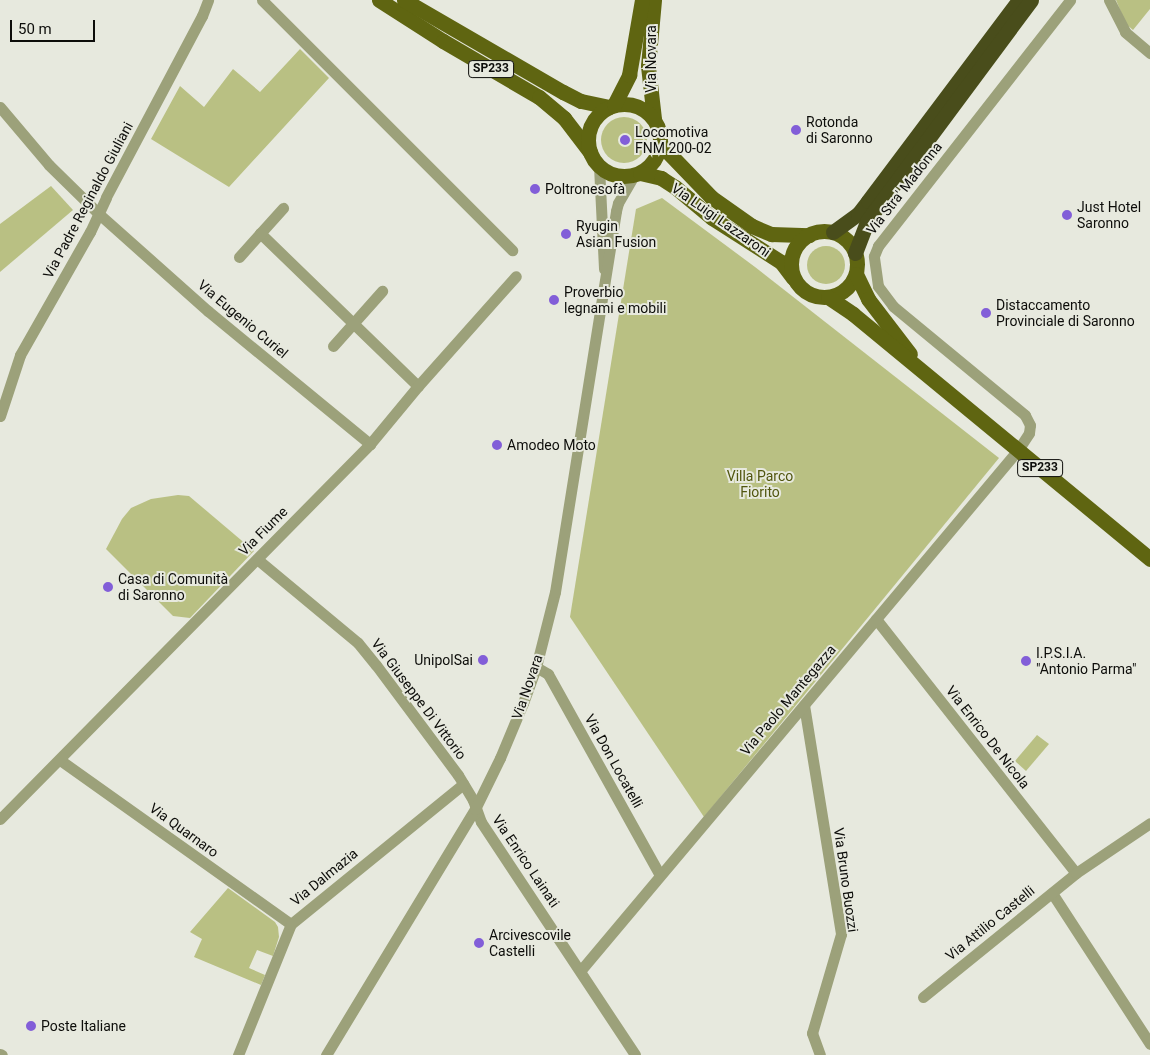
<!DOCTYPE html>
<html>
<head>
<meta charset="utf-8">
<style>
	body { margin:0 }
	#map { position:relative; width:1150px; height:1055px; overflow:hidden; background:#e7e9de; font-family:Roboto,sans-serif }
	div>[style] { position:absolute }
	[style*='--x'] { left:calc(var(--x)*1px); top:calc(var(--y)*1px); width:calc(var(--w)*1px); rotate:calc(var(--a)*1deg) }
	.green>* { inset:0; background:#b9c083 }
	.round { border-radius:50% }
	.minor>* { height:11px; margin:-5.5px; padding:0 5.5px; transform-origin:5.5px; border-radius:5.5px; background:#9ca17a }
	.primary>* { height:15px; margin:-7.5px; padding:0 7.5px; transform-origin:7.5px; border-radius:7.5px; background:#5f6511 }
	.primary>.ring { margin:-7.5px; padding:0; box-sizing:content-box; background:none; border:15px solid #5f6511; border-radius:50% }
	.motorway>* { height:15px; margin:-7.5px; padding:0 7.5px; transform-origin:7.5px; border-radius:7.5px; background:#494d1b }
	.dots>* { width:14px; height:14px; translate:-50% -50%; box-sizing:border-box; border:2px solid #e7e9de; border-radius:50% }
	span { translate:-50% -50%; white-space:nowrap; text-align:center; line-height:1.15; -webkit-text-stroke:4px #e7e9de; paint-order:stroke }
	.shield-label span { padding:1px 4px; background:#e7e9de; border:1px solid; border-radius:4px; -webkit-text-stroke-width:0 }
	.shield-label { font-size:12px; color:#0d0d0a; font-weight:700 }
	.street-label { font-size:14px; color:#0d0d0a }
	.poi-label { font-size:14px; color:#0d0d0a }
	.left { translate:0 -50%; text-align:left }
	.right { translate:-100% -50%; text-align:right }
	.park-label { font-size:14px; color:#51560f }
	.scale { position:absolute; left:10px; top:20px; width:85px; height:22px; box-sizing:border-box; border:2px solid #0d0d0a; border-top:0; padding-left:6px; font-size:15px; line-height:18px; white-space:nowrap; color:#0d0d0a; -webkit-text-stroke:4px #e7e9de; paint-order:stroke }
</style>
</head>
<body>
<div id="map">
	<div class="green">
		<div style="clip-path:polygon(1116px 0,1150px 0,1150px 9px,1133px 30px,1126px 24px)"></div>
		<div style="clip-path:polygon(300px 49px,329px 78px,229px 187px,151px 139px,180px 86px,204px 107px,233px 69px,260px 92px)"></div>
		<div class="round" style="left:601px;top:117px;width:46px;height:46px"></div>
		<div style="clip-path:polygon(51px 186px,73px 210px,0 272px,0 224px)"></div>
		<div style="clip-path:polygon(662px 198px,755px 267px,999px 458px,704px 817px,570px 617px,636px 209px)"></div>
		<div class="round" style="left:807px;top:246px;width:38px;height:38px"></div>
		<div style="clip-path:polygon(178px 495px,189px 496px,254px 551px,190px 618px,173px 616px,106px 549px,122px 519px,131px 508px,151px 499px)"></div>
		<div style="clip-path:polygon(1037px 735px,1049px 744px,1026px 771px,1015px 761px)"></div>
		<div style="clip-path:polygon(228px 888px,275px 922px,278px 927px,279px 937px,273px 956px,257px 950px,249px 968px,265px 975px,261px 985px,194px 957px,202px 939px,190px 932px)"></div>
	</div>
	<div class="minor">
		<div style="--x:262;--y:0;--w:354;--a:45"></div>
		<div style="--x:1109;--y:0;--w:36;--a:63"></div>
		<div style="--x:1125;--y:32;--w:33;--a:40"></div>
		<div style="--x:0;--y:107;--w:76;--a:49.8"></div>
		<div style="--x:49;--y:165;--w:70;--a:44.4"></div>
		<div style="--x:99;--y:214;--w:146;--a:41.7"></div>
		<div style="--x:208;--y:311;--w:210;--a:39.4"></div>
		<div style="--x:599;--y:166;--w:103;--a:87.2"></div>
		<div style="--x:260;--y:233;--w:220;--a:44.1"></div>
		<div style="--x:239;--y:257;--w:66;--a:-48.1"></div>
		<div style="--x:333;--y:346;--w:74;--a:-48.3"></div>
		<div style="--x:0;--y:416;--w:64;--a:-71.8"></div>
		<div style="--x:20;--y:355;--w:142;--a:-60.4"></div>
		<div style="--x:90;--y:232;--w:38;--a:-65"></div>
		<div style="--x:106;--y:197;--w:205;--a:-62.1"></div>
		<div style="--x:202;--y:16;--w:17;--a:-69"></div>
		<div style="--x:257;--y:559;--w:131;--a:39.7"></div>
		<div style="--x:358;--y:643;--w:28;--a:51"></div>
		<div style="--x:376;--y:665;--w:137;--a:53.3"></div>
		<div style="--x:458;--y:775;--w:29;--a:59"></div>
		<div style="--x:473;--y:800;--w:23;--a:70"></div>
		<div style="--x:481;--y:822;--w:279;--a:56.5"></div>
		<div style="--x:876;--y:619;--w:323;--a:51.8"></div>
		<div style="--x:536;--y:667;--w:14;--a:30"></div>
		<div style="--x:548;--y:674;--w:230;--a:60.9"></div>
		<div style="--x:804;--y:705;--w:232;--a:80.8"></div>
		<div style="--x:841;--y:934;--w:103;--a:106.3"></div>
		<div style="--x:812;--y:1033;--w:23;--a:70"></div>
		<div style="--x:60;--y:760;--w:283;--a:35.4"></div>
		<div style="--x:0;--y:819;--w:527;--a:-45.38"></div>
		<div style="--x:370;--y:444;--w:75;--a:-50.4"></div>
		<div style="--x:418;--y:386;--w:147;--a:-48.3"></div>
		<div style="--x:1052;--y:893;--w:180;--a:57"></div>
		<div style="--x:581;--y:970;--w:679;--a:-49.96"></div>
		<div style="--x:1018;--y:450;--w:20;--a:-57"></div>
		<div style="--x:1029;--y:433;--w:8;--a:-83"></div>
		<div style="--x:1030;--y:425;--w:11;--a:-117"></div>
		<div style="--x:1025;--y:415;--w:171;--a:-140.5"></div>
		<div style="--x:893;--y:306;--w:25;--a:-127"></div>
		<div style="--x:878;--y:286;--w:30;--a:-98"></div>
		<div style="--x:874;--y:256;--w:11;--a:-68"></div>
		<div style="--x:878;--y:246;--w:312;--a:-52"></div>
		<div style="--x:923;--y:997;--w:197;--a:-39"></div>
		<div style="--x:1076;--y:873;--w:89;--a:-34"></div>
		<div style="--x:0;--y:1054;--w:2;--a:27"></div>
		<div style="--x:238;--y:1055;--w:141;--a:-68"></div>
		<div style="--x:291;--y:924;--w:222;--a:-39.1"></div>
		<div style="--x:326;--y:1055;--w:288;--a:-58.8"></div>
		<div style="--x:475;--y:809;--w:57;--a:-63.9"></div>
		<div style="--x:500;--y:758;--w:60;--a:-67.3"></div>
		<div style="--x:523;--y:703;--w:38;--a:-70"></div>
		<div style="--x:536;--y:667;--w:77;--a:-75.8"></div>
		<div style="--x:555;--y:592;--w:386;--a:-80.9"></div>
		<div style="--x:616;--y:211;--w:8;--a:-76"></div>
		<div style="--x:618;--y:203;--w:32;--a:-60"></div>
	</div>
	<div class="primary">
		<div style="--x:379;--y:0;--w:76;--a:32.6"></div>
		<div style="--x:443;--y:41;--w:111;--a:30.3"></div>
		<div style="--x:539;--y:97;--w:33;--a:40"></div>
		<div style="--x:564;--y:118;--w:43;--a:52.6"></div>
		<div style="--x:404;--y:0;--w:184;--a:30.1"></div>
		<div style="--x:563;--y:92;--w:20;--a:27"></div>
		<div style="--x:581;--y:101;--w:29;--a:12"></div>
		<div style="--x:654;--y:0;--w:66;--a:95.2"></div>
		<div style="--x:648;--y:66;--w:53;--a:83.5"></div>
		<div class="ring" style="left:588px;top:104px;width:57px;height:57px"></div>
		<div style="--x:614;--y:105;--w:34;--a:-63"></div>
		<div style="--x:629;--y:75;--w:76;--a:-80.2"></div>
		<div style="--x:660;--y:144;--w:74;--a:46.1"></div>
		<div style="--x:711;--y:197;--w:50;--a:35.3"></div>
		<div style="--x:752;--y:226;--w:21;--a:23"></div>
		<div style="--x:771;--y:234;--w:38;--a:2"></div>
		<div style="--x:640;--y:173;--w:22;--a:13"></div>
		<div style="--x:661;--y:178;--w:17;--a:33"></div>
		<div style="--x:675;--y:187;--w:48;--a:40"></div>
		<div style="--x:712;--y:218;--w:82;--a:32.5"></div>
		<div style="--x:781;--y:262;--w:20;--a:53"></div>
		<div class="ring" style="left:791px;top:231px;width:51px;height:51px"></div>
		<div style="--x:856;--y:274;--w:28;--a:64"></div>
		<div style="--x:868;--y:299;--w:69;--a:52.6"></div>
		<div style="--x:828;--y:297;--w:30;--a:34"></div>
		<div style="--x:853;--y:314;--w:385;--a:39.5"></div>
	</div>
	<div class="motorway">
		<div style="--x:833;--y:232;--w:31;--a:-36"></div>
		<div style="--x:858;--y:214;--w:16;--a:-52"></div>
		<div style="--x:868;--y:201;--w:251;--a:-53.1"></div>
		<div style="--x:855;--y:253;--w:34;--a:-69"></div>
		<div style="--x:867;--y:221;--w:275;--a:-53.4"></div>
	</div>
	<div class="dots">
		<div style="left:796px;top:130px;background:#825ed8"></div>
		<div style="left:625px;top:140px;background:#825ed8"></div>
		<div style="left:535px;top:189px;background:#825ed8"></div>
		<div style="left:1067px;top:215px;background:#825ed8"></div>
		<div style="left:566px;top:234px;background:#825ed8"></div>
		<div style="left:554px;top:300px;background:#825ed8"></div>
		<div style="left:986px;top:313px;background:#825ed8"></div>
		<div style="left:497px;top:445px;background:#825ed8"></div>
		<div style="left:108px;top:587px;background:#825ed8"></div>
		<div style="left:483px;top:660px;background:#825ed8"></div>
		<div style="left:1026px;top:661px;background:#825ed8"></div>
		<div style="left:479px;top:943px;background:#825ed8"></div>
		<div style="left:31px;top:1026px;background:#825ed8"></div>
	</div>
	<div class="shield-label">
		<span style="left:491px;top:69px">SP233</span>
		<span style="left:1040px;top:468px">SP233</span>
	</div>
	<div class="street-label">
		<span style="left:651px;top:59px;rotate:-90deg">Via Novara</span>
		<span style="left:904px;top:188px;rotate:-52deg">Via Stra' Madonna</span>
		<span style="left:88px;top:200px;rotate:-62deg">Via Padre Reginaldo Giuliani</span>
		<span style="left:721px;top:220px;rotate:35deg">Via Luigi Lazzaroni</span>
		<span style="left:243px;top:319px;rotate:40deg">Via Eugenio Curiel</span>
		<span style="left:263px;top:531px;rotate:-45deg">Via Fiume</span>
		<span style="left:527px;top:687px;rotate:-71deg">Via Novara</span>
		<span style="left:419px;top:699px;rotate:53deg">Via Giuseppe Di Vittorio</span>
		<span style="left:788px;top:700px;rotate:-50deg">Via Paolo Mantegazza</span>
		<span style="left:988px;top:737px;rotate:52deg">Via Enrico De Nicola</span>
		<span style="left:614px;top:761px;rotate:61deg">Via Don Locatelli</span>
		<span style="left:184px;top:830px;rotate:36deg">Via Quarnaro</span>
		<span style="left:526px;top:861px;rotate:56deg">Via Enrico Lainati</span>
		<span style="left:324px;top:877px;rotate:-39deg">Via Dalmazia</span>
		<span style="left:846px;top:880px;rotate:82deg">Via Bruno Buozzi</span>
		<span style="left:990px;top:923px;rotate:-39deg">Via Attilio Castelli</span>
	</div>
	<div class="poi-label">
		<span class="left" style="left:806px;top:130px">Rotonda<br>di Saronno</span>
		<span class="left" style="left:635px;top:140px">Locomotiva<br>FNM 200-02</span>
		<span class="left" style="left:545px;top:189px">Poltronesofà</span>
		<span class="left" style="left:1077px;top:215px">Just Hotel<br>Saronno</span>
		<span class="left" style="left:576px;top:234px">Ryugin<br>Asian Fusion</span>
		<span class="left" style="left:564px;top:300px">Proverbio<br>legnami e mobili</span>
		<span class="left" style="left:996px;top:313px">Distaccamento<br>Provinciale di Saronno</span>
		<span class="left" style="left:507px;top:445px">Amodeo Moto</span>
		<span class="left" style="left:118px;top:587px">Casa di Comunità<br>di Saronno</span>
		<span class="left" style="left:1036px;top:661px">I.P.S.I.A.<br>"Antonio Parma"</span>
		<span class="right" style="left:473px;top:660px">UnipolSai</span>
		<span class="left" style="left:489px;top:943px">Arcivescovile<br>Castelli</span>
		<span class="left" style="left:41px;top:1026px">Poste Italiane</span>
	</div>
	<div class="park-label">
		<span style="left:760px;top:484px">Villa Parco<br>Fiorito</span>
	</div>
	<div class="scale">50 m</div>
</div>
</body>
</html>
